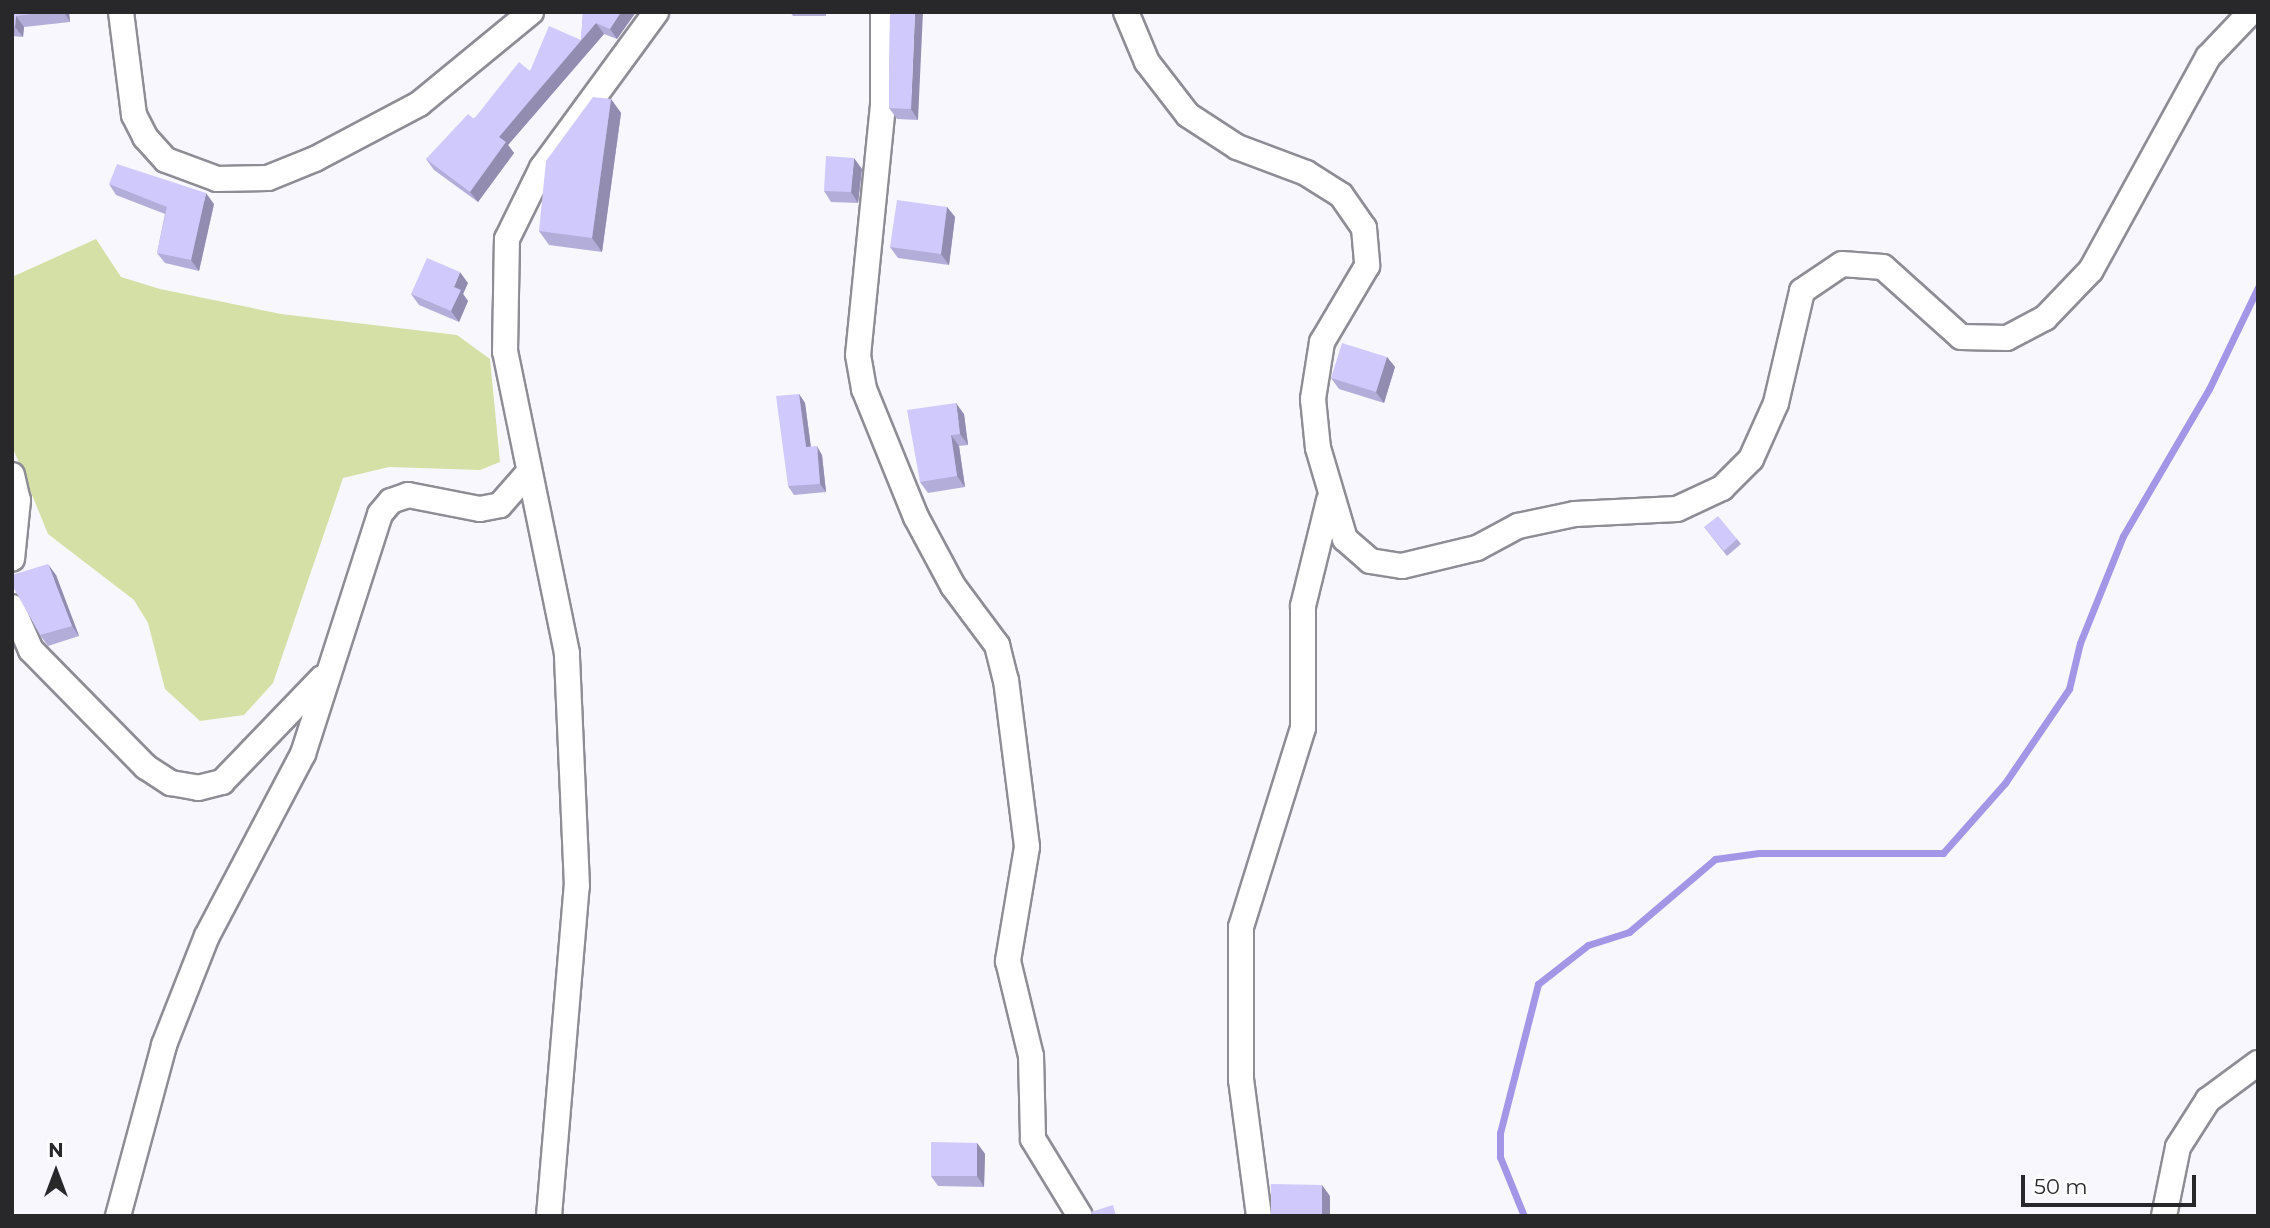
<!DOCTYPE html>
<html>
<head>
<meta charset="utf-8">
<style>
	body { margin:0 }
	#map { position:relative; width:2270px; height:1228px; overflow:hidden; background:#f8f7fe; font-family:Montserrat,sans-serif }
	div>[style] { position:absolute }
	[style*='--x'] { left:calc(var(--x)*1px); top:calc(var(--y)*1px); width:calc(var(--w)*1px); rotate:calc(var(--a)*1deg) }
	.green>* { inset:0; background:#d5e0a6 }
	.stream>* { height:7px; margin:-3.5px; padding:0 3.5px; transform-origin:3.5px; border-radius:3.5px; background:#a496e7 }
	.roads { filter:drop-shadow(2px 0 #8e8d95) drop-shadow(-2px 0 #8e8d95) drop-shadow(0 2px #8e8d95) drop-shadow(0 -2px #8e8d95) }
	.minor>* { height:24px; margin:-12px; padding:0 12px; transform-origin:12px; border-radius:12px; background:#fff }
	.wall>* { inset:0; background:#b3add9 }
	.shaded-wall>* { inset:0; background:#928db0 }
	.building>* { inset:0; background:#d0c9fc }
	span { translate:-50% -50%; white-space:nowrap; text-align:center; line-height:1.15; -webkit-text-stroke:7px #fff; paint-order:stroke }
	.frame { position:absolute; inset:0; border:14px solid #28282b; pointer-events:none }
	.north { position:absolute; left:21px; top:1137px; width:70px; height:70px; -webkit-text-stroke:5px #fff; paint-order:stroke; rotate:0deg; font-size:19px; font-weight:700; line-height:28px; text-align:center; color:#28282b }
	.north::after { content:''; display:block; margin:auto; width:24px; height:32px; background:#28282b; clip-path:polygon(50% 0,100% 100%,50% 72%,0 100%) }
	.scale { position:absolute; left:2021px; top:1175px; width:175px; height:32px; box-sizing:border-box; border:4px solid #28282b; border-top:0; padding-left:9px; font-size:21px; line-height:24px; white-space:nowrap; color:#28282b; -webkit-text-stroke:5px #fff; paint-order:stroke }
</style>
</head>
<body>
<div id="map">
	<div class="green">
		<div style="clip-path:polygon(96px 239px,121px 277px,160px 289px,281px 314px,457px 335px,490px 359px,500px 462px,480px 470px,389px 467px,343px 478px,273px 683px,244px 715px,200px 721px,165px 689px,148px 623px,134px 600px,48px 534px,12px 446px,12px 277px)"></div>
	</div>
	<div class="stream">
		<div style="--x:1524;--y:1216;--w:64;--a:-112.1"></div>
		<div style="--x:1500;--y:1157;--w:24;--a:-90"></div>
		<div style="--x:1500;--y:1133;--w:154;--a:-75.7"></div>
		<div style="--x:1538;--y:984;--w:63;--a:-38"></div>
		<div style="--x:1588;--y:945;--w:43;--a:-17.6"></div>
		<div style="--x:1629;--y:932;--w:113;--a:-40.3"></div>
		<div style="--x:1715;--y:859;--w:44;--a:-7.8"></div>
		<div style="--x:1759;--y:853;--w:184;--a:0"></div>
		<div style="--x:1943;--y:853;--w:94;--a:-48.5"></div>
		<div style="--x:2005;--y:783;--w:114;--a:-55.8"></div>
		<div style="--x:2069;--y:689;--w:47;--a:-76.6"></div>
		<div style="--x:2080;--y:643;--w:115;--a:-68.1"></div>
		<div style="--x:2123;--y:536;--w:170;--a:-59.7"></div>
		<div style="--x:2209;--y:389;--w:113;--a:-64.3"></div>
	</div>
	<div class="roads">
		<div class="minor">
			<div style="--x:121;--y:12;--w:104;--a:82.8"></div>
			<div style="--x:134;--y:115;--w:25;--a:63"></div>
			<div style="--x:145;--y:137;--w:31;--a:48"></div>
			<div style="--x:166;--y:160;--w:54;--a:20.4"></div>
			<div style="--x:217;--y:179;--w:51;--a:-1.1"></div>
			<div style="--x:268;--y:178;--w:51;--a:-22"></div>
			<div style="--x:315;--y:159;--w:118;--a:-27.9"></div>
			<div style="--x:419;--y:104;--w:145;--a:-39.4"></div>
			<div style="--x:883;--y:12;--w:93;--a:90"></div>
			<div style="--x:883;--y:105;--w:251;--a:95.7"></div>
			<div style="--x:858;--y:355;--w:35;--a:80"></div>
			<div style="--x:864;--y:389;--w:138;--a:67.9"></div>
			<div style="--x:916;--y:517;--w:78;--a:61.8"></div>
			<div style="--x:953;--y:586;--w:74;--a:53.3"></div>
			<div style="--x:997;--y:645;--w:36;--a:76"></div>
			<div style="--x:1006;--y:680;--w:168;--a:82.8"></div>
			<div style="--x:1027;--y:847;--w:116;--a:99.5"></div>
			<div style="--x:1008;--y:961;--w:98;--a:76.4"></div>
			<div style="--x:1031;--y:1056;--w:83;--a:88.6"></div>
			<div style="--x:1033;--y:1139;--w:90;--a:58.6"></div>
			<div style="--x:1126;--y:12;--w:54;--a:67.2"></div>
			<div style="--x:1147;--y:62;--w:67;--a:52.3"></div>
			<div style="--x:1188;--y:115;--w:59;--a:33.1"></div>
			<div style="--x:1237;--y:147;--w:74;--a:20.6"></div>
			<div style="--x:1306;--y:173;--w:41;--a:32.2"></div>
			<div style="--x:1341;--y:195;--w:40;--a:55.1"></div>
			<div style="--x:1364;--y:228;--w:38;--a:85"></div>
			<div style="--x:1367;--y:266;--w:88;--a:120.6"></div>
			<div style="--x:1322;--y:342;--w:58;--a:99"></div>
			<div style="--x:1313;--y:399;--w:49;--a:84.2"></div>
			<div style="--x:1318;--y:448;--w:95;--a:73.5"></div>
			<div style="--x:1345;--y:539;--w:33;--a:41"></div>
			<div style="--x:1370;--y:561;--w:32;--a:9"></div>
			<div style="--x:1402;--y:566;--w:77;--a:-13.5"></div>
			<div style="--x:1477;--y:548;--w:47;--a:-28.2"></div>
			<div style="--x:1518;--y:526;--w:58;--a:-11.9"></div>
			<div style="--x:1575;--y:514;--w:102;--a:-2.8"></div>
			<div style="--x:1677;--y:509;--w:50;--a:-25"></div>
			<div style="--x:1722;--y:488;--w:41;--a:-45"></div>
			<div style="--x:1751;--y:459;--w:61;--a:-65.9"></div>
			<div style="--x:1776;--y:403;--w:115;--a:-76.9"></div>
			<div style="--x:1802;--y:291;--w:48;--a:-34"></div>
			<div style="--x:1842;--y:264;--w:41;--a:4.2"></div>
			<div style="--x:1883;--y:267;--w:105;--a:41.9"></div>
			<div style="--x:1961;--y:337;--w:46;--a:1.2"></div>
			<div style="--x:2007;--y:338;--w:43;--a:-27.8"></div>
			<div style="--x:2045;--y:318;--w:66;--a:-46.2"></div>
			<div style="--x:2091;--y:270;--w:243;--a:-61.2"></div>
			<div style="--x:2208;--y:57;--w:62;--a:-46.3"></div>
			<div style="--x:12;--y:475;--w:26;--a:77"></div>
			<div style="--x:18;--y:500;--w:59;--a:95.8"></div>
			<div style="--x:12;--y:607;--w:47;--a:66.2"></div>
			<div style="--x:31;--y:650;--w:164;--a:45.5"></div>
			<div style="--x:146;--y:767;--w:30;--a:33"></div>
			<div style="--x:171;--y:783;--w:27;--a:10"></div>
			<div style="--x:198;--y:788;--w:25;--a:-14"></div>
			<div style="--x:222;--y:782;--w:144;--a:-46.1"></div>
			<div style="--x:118;--y:1216;--w:177;--a:-74.9"></div>
			<div style="--x:164;--y:1045;--w:117;--a:-68.5"></div>
			<div style="--x:207;--y:936;--w:206;--a:-62.2"></div>
			<div style="--x:303;--y:754;--w:252;--a:-72.2"></div>
			<div style="--x:380;--y:514;--w:17;--a:-50"></div>
			<div style="--x:391;--y:501;--w:18;--a:-19"></div>
			<div style="--x:408;--y:495;--w:73;--a:11"></div>
			<div style="--x:480;--y:509;--w:20;--a:-11"></div>
			<div style="--x:500;--y:505;--w:44;--a:-48.7"></div>
			<div style="--x:549;--y:1216;--w:331;--a:-85.2"></div>
			<div style="--x:577;--y:886;--w:233;--a:-92.5"></div>
			<div style="--x:567;--y:653;--w:307;--a:-101.6"></div>
			<div style="--x:505;--y:352;--w:113;--a:-89"></div>
			<div style="--x:507;--y:239;--w:79;--a:-63.8"></div>
			<div style="--x:542;--y:168;--w:193;--a:-53.8"></div>
			<div style="--x:1259;--y:1216;--w:137;--a:-97.5"></div>
			<div style="--x:1241;--y:1080;--w:153;--a:-90"></div>
			<div style="--x:1241;--y:927;--w:208;--a:-72.7"></div>
			<div style="--x:1303;--y:728;--w:122;--a:-90"></div>
			<div style="--x:1303;--y:606;--w:109;--a:-76.2"></div>
			<div style="--x:2164;--y:1216;--w:70;--a:-78.5"></div>
			<div style="--x:2178;--y:1147;--w:56;--a:-57.4"></div>
			<div style="--x:2208;--y:1100;--w:62;--a:-36.5"></div>
		</div>
	</div>
	<div class="wall">
		<div style="clip-path:polygon(12px 12px,69px 12px,70px 22px,24px 27px,23px 37px,12px 36px)"></div>
		<div style="clip-path:polygon(583px 12px,636px 12px,617px 39px,604px 34px,508px 145px,514px 153px,478px 202px,434px 170px,426px 159px,530px 71px,581px 40px)"></div>
		<div style="clip-path:polygon(790px 12px,826px 12px,826px 16px,793px 16px)"></div>
		<div style="clip-path:polygon(890px 12px,918px 120px,897px 119px,889px 108px)"></div>
		<div style="clip-path:polygon(611px 99px,621px 113px,602px 252px,549px 245px,539px 231px)"></div>
		<div style="clip-path:polygon(862px 169px,858px 203px,831px 202px,824px 191px)"></div>
		<div style="clip-path:polygon(109px 184px,214px 204px,199px 271px,165px 263px,157px 253px,165px 214px,116px 195px)"></div>
		<div style="clip-path:polygon(947px 207px,955px 217px,949px 265px,898px 258px,890px 247px)"></div>
		<div style="clip-path:polygon(468px 283px,463px 294px,468px 301px,459px 322px,419px 305px,411px 294px)"></div>
		<div style="clip-path:polygon(1387px 357px,1395px 367px,1384px 403px,1339px 389px,1331px 378px)"></div>
		<div style="clip-path:polygon(799px 394px,805px 403px,811px 447px,822px 455px,826px 492px,794px 495px,788px 486px)"></div>
		<div style="clip-path:polygon(964px 414px,968px 445px,959px 446px,965px 487px,928px 493px,920px 482px)"></div>
		<div style="clip-path:polygon(1704px 527px,1737px 539px,1741px 544px,1727px 556px)"></div>
		<div style="clip-path:polygon(56px 575px,79px 636px,48px 646px,40px 635px)"></div>
		<div style="clip-path:polygon(977px 1143px,985px 1154px,984px 1187px,938px 1186px,931px 1176px)"></div>
	</div>
	<div class="shaded-wall">
		<div style="clip-path:polygon(64px 12px,69px 12px,70px 22px)"></div>
		<div style="clip-path:polygon(621px 12px,636px 12px,617px 39px,610px 29px)"></div>
		<div style="clip-path:polygon(915px 12px,923px 12px,918px 120px,911px 109px)"></div>
		<div style="clip-path:polygon(16px 16px,24px 27px,23px 37px,15px 27px)"></div>
		<div style="clip-path:polygon(596px 23px,604px 34px,508px 145px,514px 153px,478px 202px,470px 192px,499px 137px)"></div>
		<div style="clip-path:polygon(611px 99px,621px 113px,602px 252px,592px 238px)"></div>
		<div style="clip-path:polygon(854px 158px,862px 169px,858px 203px,851px 192px)"></div>
		<div style="clip-path:polygon(206px 193px,214px 204px,199px 271px,191px 260px)"></div>
		<div style="clip-path:polygon(947px 207px,955px 217px,949px 265px,941px 254px)"></div>
		<div style="clip-path:polygon(460px 272px,468px 283px,463px 294px,468px 301px,459px 322px,451px 311px,454px 287px)"></div>
		<div style="clip-path:polygon(1387px 357px,1395px 367px,1384px 403px,1376px 392px)"></div>
		<div style="clip-path:polygon(799px 394px,805px 403px,812px 456px,806px 447px)"></div>
		<div style="clip-path:polygon(956px 403px,964px 414px,968px 445px,960px 434px)"></div>
		<div style="clip-path:polygon(951px 435px,959px 446px,965px 487px,957px 476px)"></div>
		<div style="clip-path:polygon(817px 446px,822px 455px,826px 492px,820px 484px)"></div>
		<div style="clip-path:polygon(48px 564px,56px 575px,79px 636px,72px 626px)"></div>
		<div style="clip-path:polygon(977px 1143px,985px 1154px,984px 1187px,977px 1176px)"></div>
		<div style="clip-path:polygon(1322px 1185px,1330px 1196px,1330px 1216px,1322px 1216px)"></div>
	</div>
	<div class="building">
		<div style="clip-path:polygon(12px 12px,48px 12px,16px 16px,15px 27px,12px 26px)"></div>
		<div style="clip-path:polygon(583px 12px,621px 12px,610px 29px,596px 23px,530px 100px,499px 137px,506px 142px,470px 192px,426px 159px,468px 114px,474px 119px,519px 62px,530px 71px,549px 26px,581px 40px)"></div>
		<div style="clip-path:polygon(890px 12px,915px 12px,911px 109px,889px 108px)"></div>
		<div style="clip-path:polygon(593px 97px,611px 99px,592px 238px,539px 231px,546px 161px)"></div>
		<div style="clip-path:polygon(826px 156px,854px 158px,851px 192px,824px 191px)"></div>
		<div style="clip-path:polygon(117px 164px,206px 193px,191px 260px,157px 253px,167px 207px,109px 184px)"></div>
		<div style="clip-path:polygon(897px 200px,947px 207px,941px 254px,890px 247px)"></div>
		<div style="clip-path:polygon(427px 258px,460px 272px,454px 287px,461px 290px,451px 311px,411px 294px)"></div>
		<div style="clip-path:polygon(1342px 343px,1387px 357px,1376px 392px,1331px 378px)"></div>
		<div style="clip-path:polygon(799px 394px,806px 447px,817px 446px,820px 484px,788px 486px,776px 396px)"></div>
		<div style="clip-path:polygon(956px 403px,960px 434px,951px 435px,957px 476px,920px 482px,907px 410px)"></div>
		<div style="clip-path:polygon(1718px 516px,1737px 539px,1724px 551px,1704px 527px)"></div>
		<div style="clip-path:polygon(48px 564px,72px 626px,40px 635px,12px 585px,12px 575px)"></div>
		<div style="clip-path:polygon(931px 1142px,977px 1143px,977px 1176px,931px 1176px)"></div>
		<div style="clip-path:polygon(1271px 1184px,1322px 1185px,1322px 1216px,1271px 1216px)"></div>
		<div style="clip-path:polygon(1113px 1205px,1116px 1216px,1092px 1216px,1091px 1212px)"></div>
	</div>
	<div class="frame"></div>
	<div class="north">N</div>
	<div class="scale">50 m</div>
</div>
</body>
</html>
